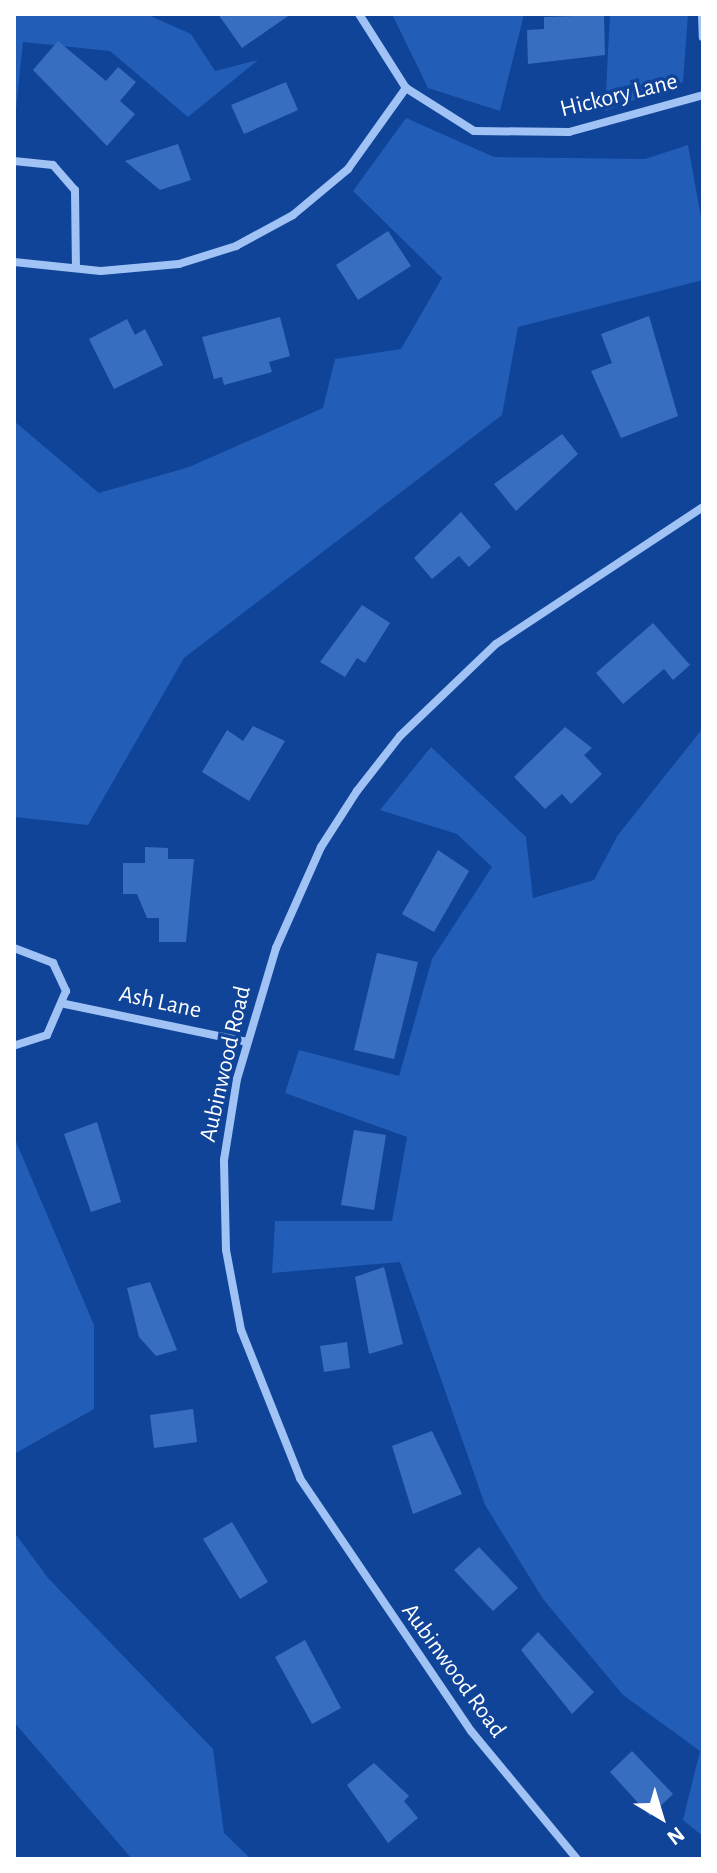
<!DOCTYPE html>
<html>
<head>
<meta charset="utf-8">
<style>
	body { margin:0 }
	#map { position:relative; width:717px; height:1873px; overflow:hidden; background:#104498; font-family:"Alegreya Sans",sans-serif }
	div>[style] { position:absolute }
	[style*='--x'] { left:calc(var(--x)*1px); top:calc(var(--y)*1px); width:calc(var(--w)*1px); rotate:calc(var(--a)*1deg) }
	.green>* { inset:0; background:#225db7 }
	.building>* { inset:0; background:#386ec0 }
	.street>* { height:8px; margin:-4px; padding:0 4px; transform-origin:4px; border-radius:4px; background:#a0c2f4 }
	span { translate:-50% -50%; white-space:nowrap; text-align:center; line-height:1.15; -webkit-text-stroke:7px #104498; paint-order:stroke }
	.street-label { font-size:24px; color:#fff }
	.frame { position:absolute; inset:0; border:16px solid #fff; pointer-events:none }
	.north { position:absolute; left:621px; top:1777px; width:80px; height:80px; -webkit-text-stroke:6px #104498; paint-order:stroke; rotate:142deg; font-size:22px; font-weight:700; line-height:32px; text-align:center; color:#fff }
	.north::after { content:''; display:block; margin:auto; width:28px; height:36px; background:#fff; clip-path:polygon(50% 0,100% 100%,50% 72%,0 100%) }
</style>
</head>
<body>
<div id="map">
	<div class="green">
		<div style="clip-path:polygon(14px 14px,146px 14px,191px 34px,215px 71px,258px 60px,188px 117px,110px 51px,23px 42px,14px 129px)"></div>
		<div style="clip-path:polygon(392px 14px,524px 14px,500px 111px,428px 88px)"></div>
		<div style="clip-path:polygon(610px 14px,688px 14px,683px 82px,605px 111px)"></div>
		<div style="clip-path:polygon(406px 118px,494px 157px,645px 159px,688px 145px,703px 229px,703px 280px,518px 327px,502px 415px,184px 658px,88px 825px,14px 817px,14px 421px,99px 493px,189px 467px,323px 408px,335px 359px,401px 349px,442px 278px,353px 191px)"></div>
		<div style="clip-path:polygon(703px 728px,703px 1832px,700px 1834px,683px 1820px,700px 1751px,623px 1695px,543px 1599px,485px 1505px,400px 1262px,272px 1273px,275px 1221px,392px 1221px,407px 1137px,285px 1093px,299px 1050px,399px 1076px,432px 959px,492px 867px,457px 834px,380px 810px,431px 747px,526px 837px,533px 898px,594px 880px,618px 835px)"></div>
		<div style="clip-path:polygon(14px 1137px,94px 1325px,94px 1409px,14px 1454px)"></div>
		<div style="clip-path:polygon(14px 1532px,48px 1578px,213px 1749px,224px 1833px,251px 1859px,132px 1859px,14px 1722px)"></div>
	</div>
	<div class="building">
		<div style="clip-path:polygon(218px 14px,291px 14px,242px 48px)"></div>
		<div style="clip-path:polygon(604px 15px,605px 55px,528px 64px,527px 30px,544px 29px,544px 17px)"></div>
		<div style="clip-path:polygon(58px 41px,106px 81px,118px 67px,136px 82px,120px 101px,135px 114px,107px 146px,33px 70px)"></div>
		<div style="clip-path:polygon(286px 82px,298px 110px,244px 134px,231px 105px)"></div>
		<div style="clip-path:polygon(178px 144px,191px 180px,160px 190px,125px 161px)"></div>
		<div style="clip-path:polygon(388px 231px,411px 266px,358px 300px,336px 265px)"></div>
		<div style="clip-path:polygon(649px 316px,678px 416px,621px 438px,591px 371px,612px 363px,601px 334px)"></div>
		<div style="clip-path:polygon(280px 317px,290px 356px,269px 362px,272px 372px,224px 385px,222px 377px,214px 379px,202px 337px)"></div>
		<div style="clip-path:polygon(127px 319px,135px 335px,145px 329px,163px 365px,114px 389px,89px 339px)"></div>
		<div style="clip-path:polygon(562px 434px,578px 454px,516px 511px,494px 484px)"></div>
		<div style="clip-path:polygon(461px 512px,491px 547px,469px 567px,459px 556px,432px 579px,414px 558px)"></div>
		<div style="clip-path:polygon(362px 605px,390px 623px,365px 663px,357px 658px,345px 677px,320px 662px)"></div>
		<div style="clip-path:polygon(653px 623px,690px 665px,673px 680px,664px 669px,623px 704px,596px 673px)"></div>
		<div style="clip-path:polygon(253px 726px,285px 741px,249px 801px,202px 772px,227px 730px,243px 741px)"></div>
		<div style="clip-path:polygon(565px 727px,592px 748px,584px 755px,602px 774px,571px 804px,562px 794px,545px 809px,514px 777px)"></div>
		<div style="clip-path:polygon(145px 847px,168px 848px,168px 859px,194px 859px,186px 942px,159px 942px,159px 918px,147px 918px,137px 894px,123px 894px,123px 863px,145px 863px)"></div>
		<div style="clip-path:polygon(438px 850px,469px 871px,434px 932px,402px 914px)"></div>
		<div style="clip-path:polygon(377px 953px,418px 962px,394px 1059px,354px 1050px)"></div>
		<div style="clip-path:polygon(97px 1122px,121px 1202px,91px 1212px,64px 1134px)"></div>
		<div style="clip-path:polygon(354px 1130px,386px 1135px,374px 1210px,341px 1205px)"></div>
		<div style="clip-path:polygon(384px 1267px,403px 1344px,369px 1354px,355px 1277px)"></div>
		<div style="clip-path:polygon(150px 1282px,177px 1350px,156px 1356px,139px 1337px,127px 1288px)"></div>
		<div style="clip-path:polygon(347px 1342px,350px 1368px,324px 1372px,320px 1346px)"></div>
		<div style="clip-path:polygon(193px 1409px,197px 1442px,154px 1448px,150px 1415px)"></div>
		<div style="clip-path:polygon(432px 1431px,462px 1494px,413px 1514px,392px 1446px)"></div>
		<div style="clip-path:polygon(232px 1522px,268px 1582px,240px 1599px,203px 1539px)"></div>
		<div style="clip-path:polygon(479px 1547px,518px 1588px,493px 1611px,454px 1570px)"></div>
		<div style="clip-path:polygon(538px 1632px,594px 1692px,572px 1714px,521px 1650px)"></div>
		<div style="clip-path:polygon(305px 1640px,341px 1708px,312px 1724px,275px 1657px)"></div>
		<div style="clip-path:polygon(632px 1751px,673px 1794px,650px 1816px,610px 1772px)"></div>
		<div style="clip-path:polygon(374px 1763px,409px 1796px,404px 1801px,418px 1818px,388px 1843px,347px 1785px)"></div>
	</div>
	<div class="street">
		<div style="--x:359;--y:14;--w:88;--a:57.6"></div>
		<div style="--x:406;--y:88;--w:80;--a:32.3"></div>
		<div style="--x:474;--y:131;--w:95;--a:0.6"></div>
		<div style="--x:569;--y:132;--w:139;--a:-15.4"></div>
		<div style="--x:702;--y:14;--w:23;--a:88"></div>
		<div style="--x:14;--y:161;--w:39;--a:6"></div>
		<div style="--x:53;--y:165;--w:33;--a:49"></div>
		<div style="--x:75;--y:190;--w:78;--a:89.3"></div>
		<div style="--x:14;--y:262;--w:87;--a:5.9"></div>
		<div style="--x:101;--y:271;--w:78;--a:-5.1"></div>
		<div style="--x:179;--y:264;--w:60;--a:-17.5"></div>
		<div style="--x:236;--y:246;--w:65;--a:-28.5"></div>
		<div style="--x:293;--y:215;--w:72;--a:-39.9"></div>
		<div style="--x:348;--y:169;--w:100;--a:-54.4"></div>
		<div style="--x:14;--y:948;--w:42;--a:21"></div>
		<div style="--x:53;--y:963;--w:31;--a:65"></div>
		<div style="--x:66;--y:991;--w:48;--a:113.4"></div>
		<div style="--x:47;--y:1035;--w:35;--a:162"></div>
		<div style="--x:65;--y:1004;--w:186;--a:11.8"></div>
		<div style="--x:577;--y:1859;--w:166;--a:-129.6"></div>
		<div style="--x:471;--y:1731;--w:305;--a:-124.1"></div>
		<div style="--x:300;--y:1478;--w:159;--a:-111.7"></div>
		<div style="--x:241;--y:1330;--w:81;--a:-100.6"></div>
		<div style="--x:226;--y:1250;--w:90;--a:-91.3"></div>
		<div style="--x:224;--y:1160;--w:82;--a:-80.9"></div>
		<div style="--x:237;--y:1079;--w:137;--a:-73.4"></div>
		<div style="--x:276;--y:948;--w:111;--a:-66"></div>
		<div style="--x:321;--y:847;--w:67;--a:-57.3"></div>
		<div style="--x:357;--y:791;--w:70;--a:-52"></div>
		<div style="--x:400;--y:736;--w:133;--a:-43.8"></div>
		<div style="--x:496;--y:644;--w:248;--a:-33.5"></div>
	</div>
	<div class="street-label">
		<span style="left:619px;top:96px;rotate:-14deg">Hickory Lane</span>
		<span style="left:160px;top:1003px;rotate:12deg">Ash Lane</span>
		<span style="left:226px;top:1064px;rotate:-77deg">Aubinwood Road</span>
		<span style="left:453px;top:1671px;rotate:54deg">Aubinwood Road</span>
	</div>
	<div class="frame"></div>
	<div class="north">N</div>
</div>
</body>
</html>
